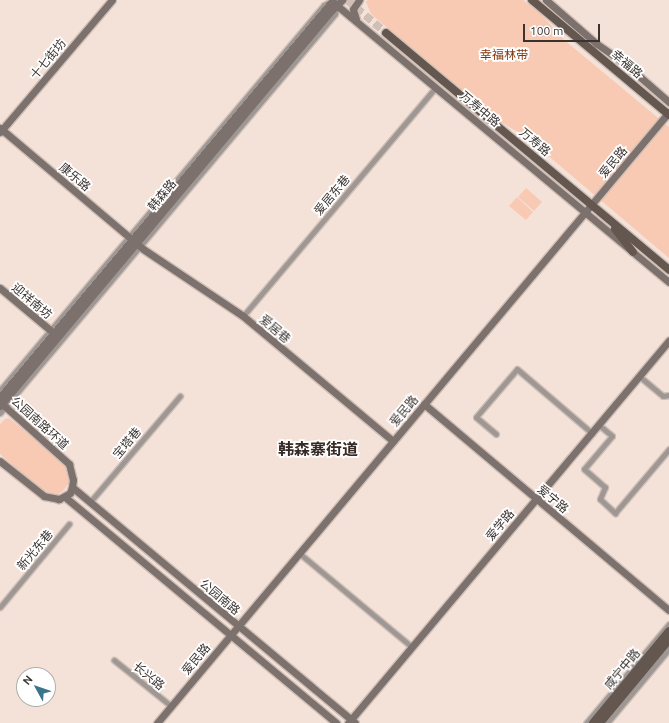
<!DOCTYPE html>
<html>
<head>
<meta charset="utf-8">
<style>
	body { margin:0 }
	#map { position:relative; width:669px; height:723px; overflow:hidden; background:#f4e2d9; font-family:Ubuntu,"Noto Sans SC",sans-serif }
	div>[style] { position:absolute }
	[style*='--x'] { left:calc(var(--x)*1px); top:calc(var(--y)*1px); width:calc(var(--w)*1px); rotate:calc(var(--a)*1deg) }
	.green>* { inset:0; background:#f8cab3 }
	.primary-tunnel>* { height:8px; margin-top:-4px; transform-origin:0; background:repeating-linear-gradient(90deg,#cfbfb7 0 8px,transparent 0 12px) }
	.roads { filter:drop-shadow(1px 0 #cfbfb7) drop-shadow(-1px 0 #cfbfb7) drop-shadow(0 1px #cfbfb7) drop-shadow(0 -1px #cfbfb7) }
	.street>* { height:5px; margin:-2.5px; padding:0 2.5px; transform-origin:2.5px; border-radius:2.5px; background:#9f9793 }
	.secondary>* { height:7px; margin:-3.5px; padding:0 3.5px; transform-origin:3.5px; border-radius:3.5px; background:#7c716c }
	.primary>* { height:8px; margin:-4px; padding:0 4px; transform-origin:4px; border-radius:4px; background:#635750 }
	span { translate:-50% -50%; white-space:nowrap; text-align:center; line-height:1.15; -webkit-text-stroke:3.5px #fff; paint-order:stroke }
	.park-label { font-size:12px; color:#813a10 }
	.street-label { font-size:12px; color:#3a3330 }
	.district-label { font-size:16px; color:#372a24; font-weight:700 }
	.north { position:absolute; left:16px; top:667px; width:40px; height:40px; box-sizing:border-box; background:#fff; border:1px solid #b0adac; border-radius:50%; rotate:310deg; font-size:11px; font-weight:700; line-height:16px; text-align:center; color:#3a3330 }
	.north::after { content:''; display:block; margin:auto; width:14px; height:18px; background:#3a758d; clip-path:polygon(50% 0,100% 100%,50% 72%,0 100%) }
	.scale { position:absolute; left:523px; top:24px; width:77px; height:18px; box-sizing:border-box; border:2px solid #3a3330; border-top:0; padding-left:5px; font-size:12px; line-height:14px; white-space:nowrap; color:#3a3330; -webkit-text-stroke:3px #fff; paint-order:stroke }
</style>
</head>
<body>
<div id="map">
	<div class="green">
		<div style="clip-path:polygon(368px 0,523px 0,541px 14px,563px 39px,669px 127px,669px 258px,526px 137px,496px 119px,371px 14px,366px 2px)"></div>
		<div style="clip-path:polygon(526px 188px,542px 202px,534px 211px,518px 197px)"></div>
		<div style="clip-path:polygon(517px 197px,533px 212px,526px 220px,509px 206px)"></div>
		<div style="clip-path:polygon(9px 418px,63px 462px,66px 467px,69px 478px,69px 483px,63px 491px,56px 495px,45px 493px,0 454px,0 424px,5px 419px)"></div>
	</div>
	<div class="primary-tunnel">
		<div style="--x:347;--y:0;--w:51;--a:40.2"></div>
	</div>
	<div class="roads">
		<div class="street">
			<div style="--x:243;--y:316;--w:299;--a:-49.9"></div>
			<div style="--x:639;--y:376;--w:31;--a:40"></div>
			<div style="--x:663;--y:396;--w:6;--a:-9"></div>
			<div style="--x:0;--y:390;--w:503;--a:-49.92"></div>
			<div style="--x:324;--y:5;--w:7;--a:-27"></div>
			<div style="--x:0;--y:413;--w:521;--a:-49.98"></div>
			<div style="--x:335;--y:14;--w:9;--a:-77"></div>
			<div style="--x:599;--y:425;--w:17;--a:40"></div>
			<div style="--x:612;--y:436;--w:43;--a:130.3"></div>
			<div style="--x:584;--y:469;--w:28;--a:41"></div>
			<div style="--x:605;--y:487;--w:13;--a:113"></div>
			<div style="--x:600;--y:499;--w:21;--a:43"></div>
			<div style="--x:615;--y:513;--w:84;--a:-49.8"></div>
			<div style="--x:496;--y:434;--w:26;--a:-140"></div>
			<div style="--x:476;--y:417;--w:63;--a:-49.5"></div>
			<div style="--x:517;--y:369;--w:99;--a:40.5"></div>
			<div style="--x:90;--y:502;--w:139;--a:-49.7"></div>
			<div style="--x:299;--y:553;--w:147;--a:39.8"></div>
			<div style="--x:0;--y:607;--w:108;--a:-50.3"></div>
			<div style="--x:114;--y:660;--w:73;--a:38.9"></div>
			<div style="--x:586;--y:723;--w:129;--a:-50"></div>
			<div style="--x:607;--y:723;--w:97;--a:-50"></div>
		</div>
		<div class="secondary">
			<div style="--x:546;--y:0;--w:67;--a:40.8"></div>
			<div style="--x:597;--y:44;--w:33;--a:35"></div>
			<div style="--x:624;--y:63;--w:60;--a:40.9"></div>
			<div style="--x:334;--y:3;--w:436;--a:39.8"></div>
			<div style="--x:356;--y:19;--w:10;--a:-107"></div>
			<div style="--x:353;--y:9;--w:11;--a:-56"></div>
			<div style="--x:0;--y:128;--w:187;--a:40.2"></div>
			<div style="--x:143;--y:249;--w:120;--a:33.8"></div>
			<div style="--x:243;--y:316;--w:195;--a:39.8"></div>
			<div style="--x:0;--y:132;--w:173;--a:-49.7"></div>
			<div style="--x:0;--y:288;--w:65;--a:40"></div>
			<div style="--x:0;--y:397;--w:518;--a:-50.01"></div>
			<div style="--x:0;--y:402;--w:93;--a:41.9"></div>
			<div style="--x:69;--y:464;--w:16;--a:76"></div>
			<div style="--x:73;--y:480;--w:7;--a:98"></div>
			<div style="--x:72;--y:487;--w:6;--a:108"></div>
			<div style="--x:70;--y:493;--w:13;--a:151"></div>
			<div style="--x:59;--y:499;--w:15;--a:-169"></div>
			<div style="--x:44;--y:496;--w:56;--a:-141.5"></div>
			<div style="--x:424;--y:404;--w:320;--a:40.1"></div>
			<div style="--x:0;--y:406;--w:515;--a:-50.04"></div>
			<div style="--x:331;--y:11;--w:16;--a:-45"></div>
			<div style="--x:72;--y:487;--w:368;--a:39.8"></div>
			<div style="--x:65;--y:497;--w:353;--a:39.8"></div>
			<div style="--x:157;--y:723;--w:797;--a:-50.04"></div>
			<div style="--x:348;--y:723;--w:499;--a:-50"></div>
		</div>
		<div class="primary">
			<div style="--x:532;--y:0;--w:179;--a:40"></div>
			<div style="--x:386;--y:33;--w:369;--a:39.9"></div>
			<div style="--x:615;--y:229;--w:29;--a:52"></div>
			<div style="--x:593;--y:723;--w:119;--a:-50.4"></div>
			<div style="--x:600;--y:723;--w:108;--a:-50.3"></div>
		</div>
	</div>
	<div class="park-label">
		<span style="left:504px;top:55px">幸福林带</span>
	</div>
	<div class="street-label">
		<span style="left:48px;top:59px;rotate:-50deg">十七街坊</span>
		<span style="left:627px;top:64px;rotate:40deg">幸福路</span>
		<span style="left:480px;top:109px;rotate:40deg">万寿中路</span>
		<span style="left:535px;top:142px;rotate:40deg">万寿路</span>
		<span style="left:613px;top:162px;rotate:-50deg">爱民路</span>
		<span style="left:75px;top:177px;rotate:40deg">康乐路</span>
		<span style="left:162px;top:195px;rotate:-50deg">韩森路</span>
		<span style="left:332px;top:195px;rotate:-50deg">爱居东巷</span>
		<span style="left:32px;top:301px;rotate:40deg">迎祥南坊</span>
		<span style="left:275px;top:329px;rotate:40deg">爱居巷</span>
		<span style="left:404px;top:411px;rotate:-50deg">爱民路</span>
		<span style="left:40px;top:423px;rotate:42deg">公园南路环道</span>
		<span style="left:127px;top:443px;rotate:-50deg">宝塔巷</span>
		<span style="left:553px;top:499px;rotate:40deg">爱宁路</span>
		<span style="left:500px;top:525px;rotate:-50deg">爱学路</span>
		<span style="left:35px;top:550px;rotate:-50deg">新光东巷</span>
		<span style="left:220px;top:597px;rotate:40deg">公园南路</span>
		<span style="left:196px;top:659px;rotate:-50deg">爱民路</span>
		<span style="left:622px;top:669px;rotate:-50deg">咸宁中路</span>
		<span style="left:149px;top:676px;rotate:39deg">长兴路</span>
	</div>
	<div class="district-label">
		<span style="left:318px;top:449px">韩森寨街道</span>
	</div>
	<div class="north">N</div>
	<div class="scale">100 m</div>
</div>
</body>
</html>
